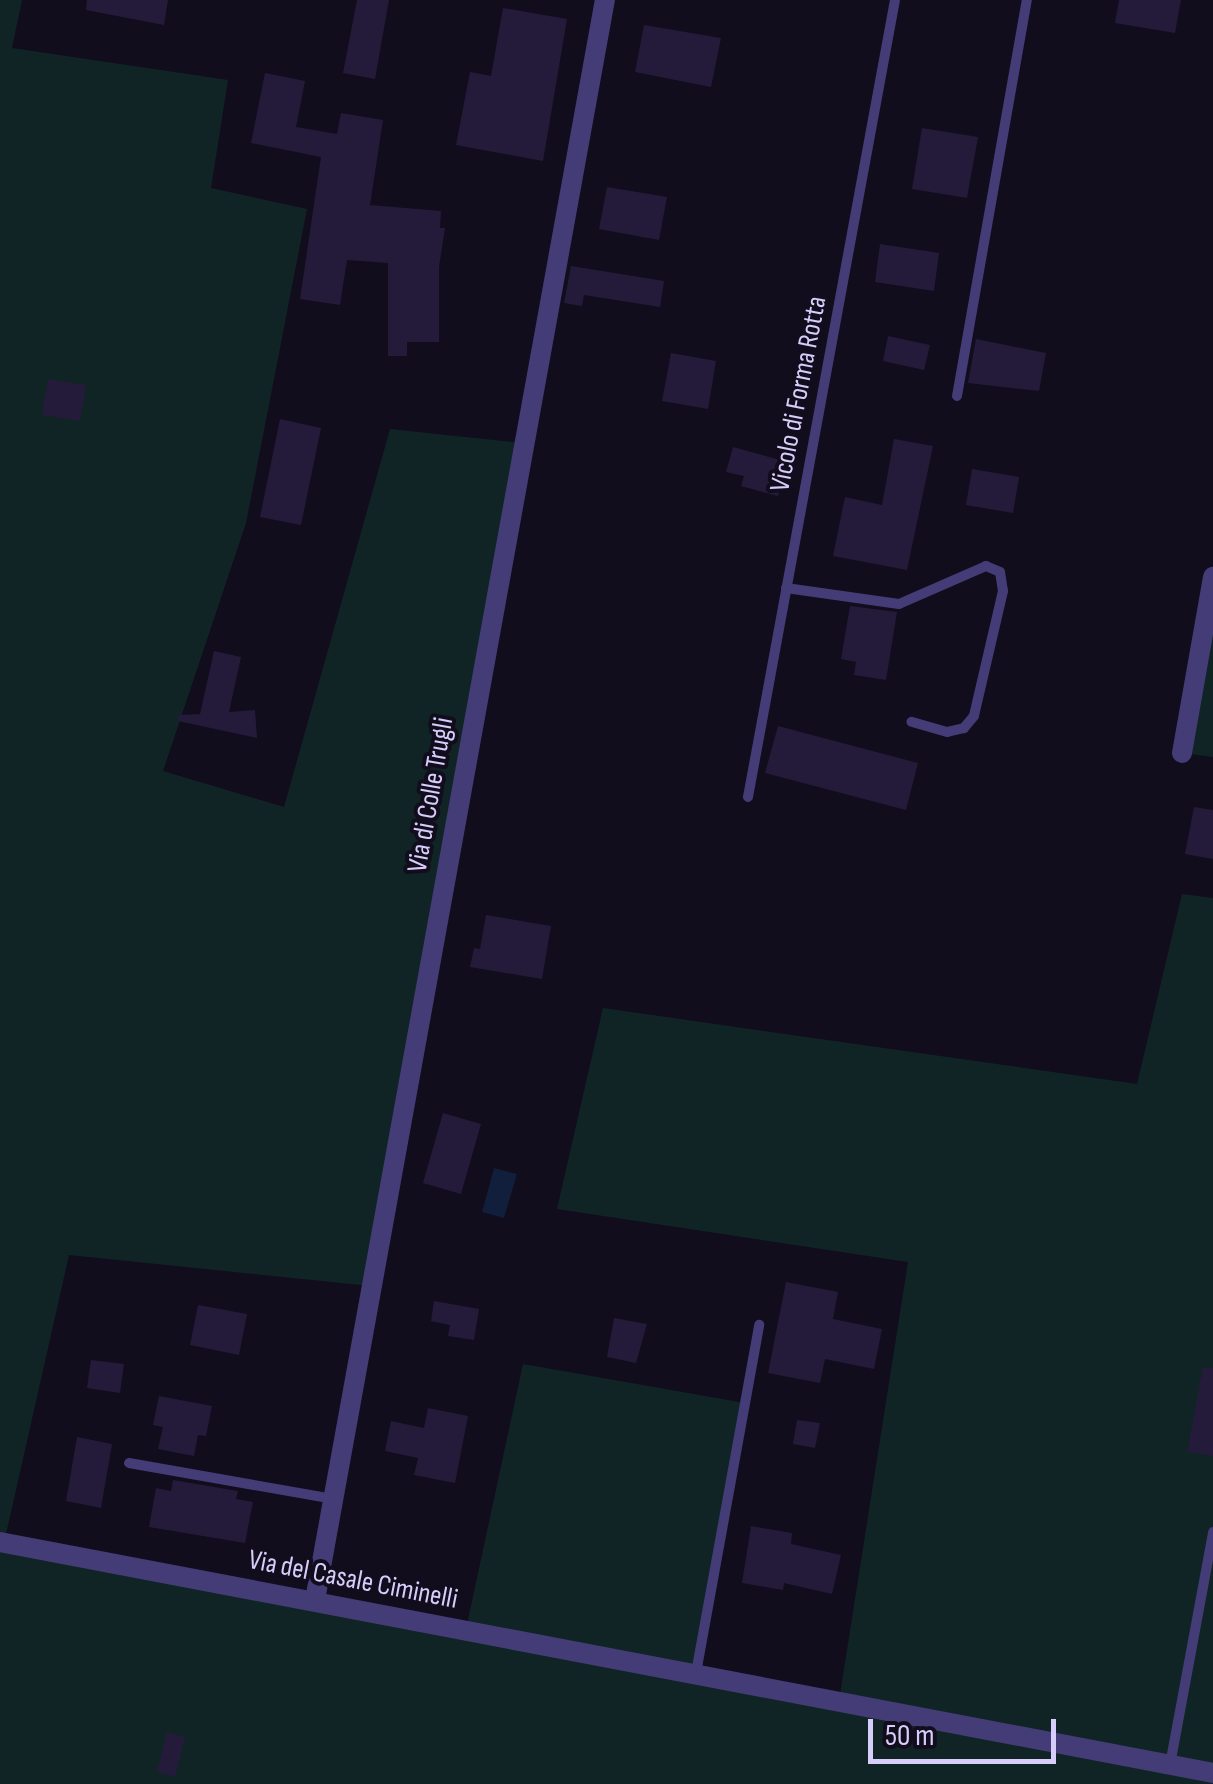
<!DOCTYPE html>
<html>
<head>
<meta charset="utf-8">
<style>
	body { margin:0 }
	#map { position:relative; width:1213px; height:1784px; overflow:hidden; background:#110d1c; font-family:"Sofia Sans Condensed",sans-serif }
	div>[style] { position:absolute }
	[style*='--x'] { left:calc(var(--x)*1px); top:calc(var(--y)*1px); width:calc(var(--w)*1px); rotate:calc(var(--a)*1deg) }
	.green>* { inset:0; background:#112425 }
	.water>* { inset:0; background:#111e3c }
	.building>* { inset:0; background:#241b3b }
	.lane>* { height:10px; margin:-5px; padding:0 5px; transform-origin:5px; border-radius:5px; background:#443c76 }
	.street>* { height:20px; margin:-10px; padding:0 10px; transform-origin:10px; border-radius:10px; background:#443c76 }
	span { translate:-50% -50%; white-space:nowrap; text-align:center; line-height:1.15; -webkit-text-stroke:8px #110d1c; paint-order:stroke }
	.street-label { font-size:28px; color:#d6cdfa }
	.scale { position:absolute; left:868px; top:1719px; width:188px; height:45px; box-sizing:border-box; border:5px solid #d6cdfa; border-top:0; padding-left:12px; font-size:30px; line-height:35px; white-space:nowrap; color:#d6cdfa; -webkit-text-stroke:8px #110d1c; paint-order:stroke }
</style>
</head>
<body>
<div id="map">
	<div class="green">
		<div style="clip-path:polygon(0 0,22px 0,12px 48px,228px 80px,211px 188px,307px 209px,246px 523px,163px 771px,284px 807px,390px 429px,522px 443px,371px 1286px,69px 1255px,4px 1543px,466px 1629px,523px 1364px,745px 1403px,696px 1673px,839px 1701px,908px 1262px,557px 1209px,603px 1008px,1137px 1084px,1182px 894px,1213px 898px,1213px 1784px,0 1784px)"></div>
		<div style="clip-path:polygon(1213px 591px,1213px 757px,1182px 753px)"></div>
	</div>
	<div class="water">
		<div style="clip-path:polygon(494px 1168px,517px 1174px,504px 1218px,482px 1212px)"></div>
	</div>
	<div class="building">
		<div style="clip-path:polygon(87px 0,168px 0,164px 25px,86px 10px)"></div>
		<div style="clip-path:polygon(357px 0,389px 0,375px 79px,343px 73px)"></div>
		<div style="clip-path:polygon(1119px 0,1181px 0,1175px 33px,1115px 23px)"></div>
		<div style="clip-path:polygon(503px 8px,567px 19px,543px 161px,456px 145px,470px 72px,491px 76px)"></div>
		<div style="clip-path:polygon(644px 25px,721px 38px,711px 87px,635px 72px)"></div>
		<div style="clip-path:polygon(265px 73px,305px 81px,296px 127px,337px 134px,341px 113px,383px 120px,370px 205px,441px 211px,440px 228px,445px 228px,439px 267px,439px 342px,407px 342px,407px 356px,388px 356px,388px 263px,347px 260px,340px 305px,300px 299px,321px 157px,251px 143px)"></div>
		<div style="clip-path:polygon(922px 128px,978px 137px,967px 198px,912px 189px)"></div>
		<div style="clip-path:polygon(607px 187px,667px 197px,659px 240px,599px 229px)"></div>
		<div style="clip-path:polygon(880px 244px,939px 253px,934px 291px,875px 282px)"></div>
		<div style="clip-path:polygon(571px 266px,664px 281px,660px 307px,584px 295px,582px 306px,564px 303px)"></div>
		<div style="clip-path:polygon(888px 336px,930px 345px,924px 370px,883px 361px)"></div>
		<div style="clip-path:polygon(976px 339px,1046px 353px,1039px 391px,968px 383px)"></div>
		<div style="clip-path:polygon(671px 353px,716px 361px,708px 409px,662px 401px)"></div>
		<div style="clip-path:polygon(48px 379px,86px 385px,80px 421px,42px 415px)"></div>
		<div style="clip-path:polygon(280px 419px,321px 428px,301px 525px,260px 517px)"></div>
		<div style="clip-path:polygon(894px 439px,933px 446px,907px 570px,833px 556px,845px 497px,882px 505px)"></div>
		<div style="clip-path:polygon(733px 447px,787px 462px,778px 496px,741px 486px,744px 476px,726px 472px)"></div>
		<div style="clip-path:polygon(972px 469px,1019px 477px,1013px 513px,966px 505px)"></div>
		<div style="clip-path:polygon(850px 606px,897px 612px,886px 680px,854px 675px,856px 662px,841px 659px)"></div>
		<div style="clip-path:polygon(214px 651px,241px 657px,229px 712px,255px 710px,257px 738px,178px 721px,178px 715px,200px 714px)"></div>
		<div style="clip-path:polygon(778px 726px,918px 763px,906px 810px,765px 773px)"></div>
		<div style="clip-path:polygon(1194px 807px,1213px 810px,1213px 859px,1185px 854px)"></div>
		<div style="clip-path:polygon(486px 915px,551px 926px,542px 979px,470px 967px,474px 948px,480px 949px)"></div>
		<div style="clip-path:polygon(443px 1113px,481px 1124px,461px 1194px,423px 1183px)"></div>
		<div style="clip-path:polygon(786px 1282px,838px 1292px,833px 1319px,882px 1329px,874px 1369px,825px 1359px,820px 1383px,768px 1373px)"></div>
		<div style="clip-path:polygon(434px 1301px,479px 1309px,474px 1340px,448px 1336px,450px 1325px,431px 1321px)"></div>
		<div style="clip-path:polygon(198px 1305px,247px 1314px,239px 1355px,190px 1345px)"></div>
		<div style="clip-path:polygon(614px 1318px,647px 1324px,636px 1363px,607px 1357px)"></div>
		<div style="clip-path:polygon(91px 1360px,124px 1364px,120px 1393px,87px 1388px)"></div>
		<div style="clip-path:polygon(1203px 1367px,1213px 1368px,1213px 1456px,1187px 1452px)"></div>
		<div style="clip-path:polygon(159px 1396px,212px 1406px,206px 1436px,198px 1435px,194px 1456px,158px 1449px,163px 1427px,153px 1425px)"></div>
		<div style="clip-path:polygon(428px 1408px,468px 1416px,455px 1483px,414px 1475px,418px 1458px,385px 1451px,391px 1421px,424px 1428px)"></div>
		<div style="clip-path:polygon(797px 1420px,820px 1423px,815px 1448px,793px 1444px)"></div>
		<div style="clip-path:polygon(77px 1437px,112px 1444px,101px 1508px,66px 1501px)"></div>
		<div style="clip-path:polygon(173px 1480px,238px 1491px,236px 1499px,253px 1502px,245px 1543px,149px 1527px,156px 1488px,171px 1491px)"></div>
		<div style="clip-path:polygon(751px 1526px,792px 1533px,791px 1544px,841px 1555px,832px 1594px,784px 1583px,783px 1590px,742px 1583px)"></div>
		<div style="clip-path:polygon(167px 1732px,185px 1737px,175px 1777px,157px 1772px)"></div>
	</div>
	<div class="lane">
		<div style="--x:957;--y:396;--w:402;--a:-80"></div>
		<div style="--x:786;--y:588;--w:114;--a:8.1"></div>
		<div style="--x:899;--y:604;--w:95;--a:-23.6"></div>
		<div style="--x:986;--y:566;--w:15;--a:23"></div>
		<div style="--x:1000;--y:572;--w:19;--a:81"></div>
		<div style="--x:1003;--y:591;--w:128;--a:103.1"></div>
		<div style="--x:974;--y:716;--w:16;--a:130"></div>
		<div style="--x:964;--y:728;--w:17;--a:167"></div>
		<div style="--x:947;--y:732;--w:37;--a:-164"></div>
		<div style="--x:748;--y:797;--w:810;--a:-79.55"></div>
		<div style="--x:129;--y:1463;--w:207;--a:10"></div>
		<div style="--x:696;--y:1673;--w:354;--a:-79.7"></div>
		<div style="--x:1170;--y:1765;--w:237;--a:-79.5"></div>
	</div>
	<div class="street">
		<div style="--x:1182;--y:753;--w:179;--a:-80"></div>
		<div style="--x:0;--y:1542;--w:1235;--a:10.78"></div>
		<div style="--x:315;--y:1600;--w:1626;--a:-79.73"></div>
	</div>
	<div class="street-label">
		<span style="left:799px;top:394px;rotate:-79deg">Vicolo di Forma Rotta</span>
		<span style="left:431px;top:795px;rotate:-80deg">Via di Colle Trugli</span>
		<span style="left:353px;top:1580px;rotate:11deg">Via del Casale Ciminelli</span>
	</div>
	<div class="scale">50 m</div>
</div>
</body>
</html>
